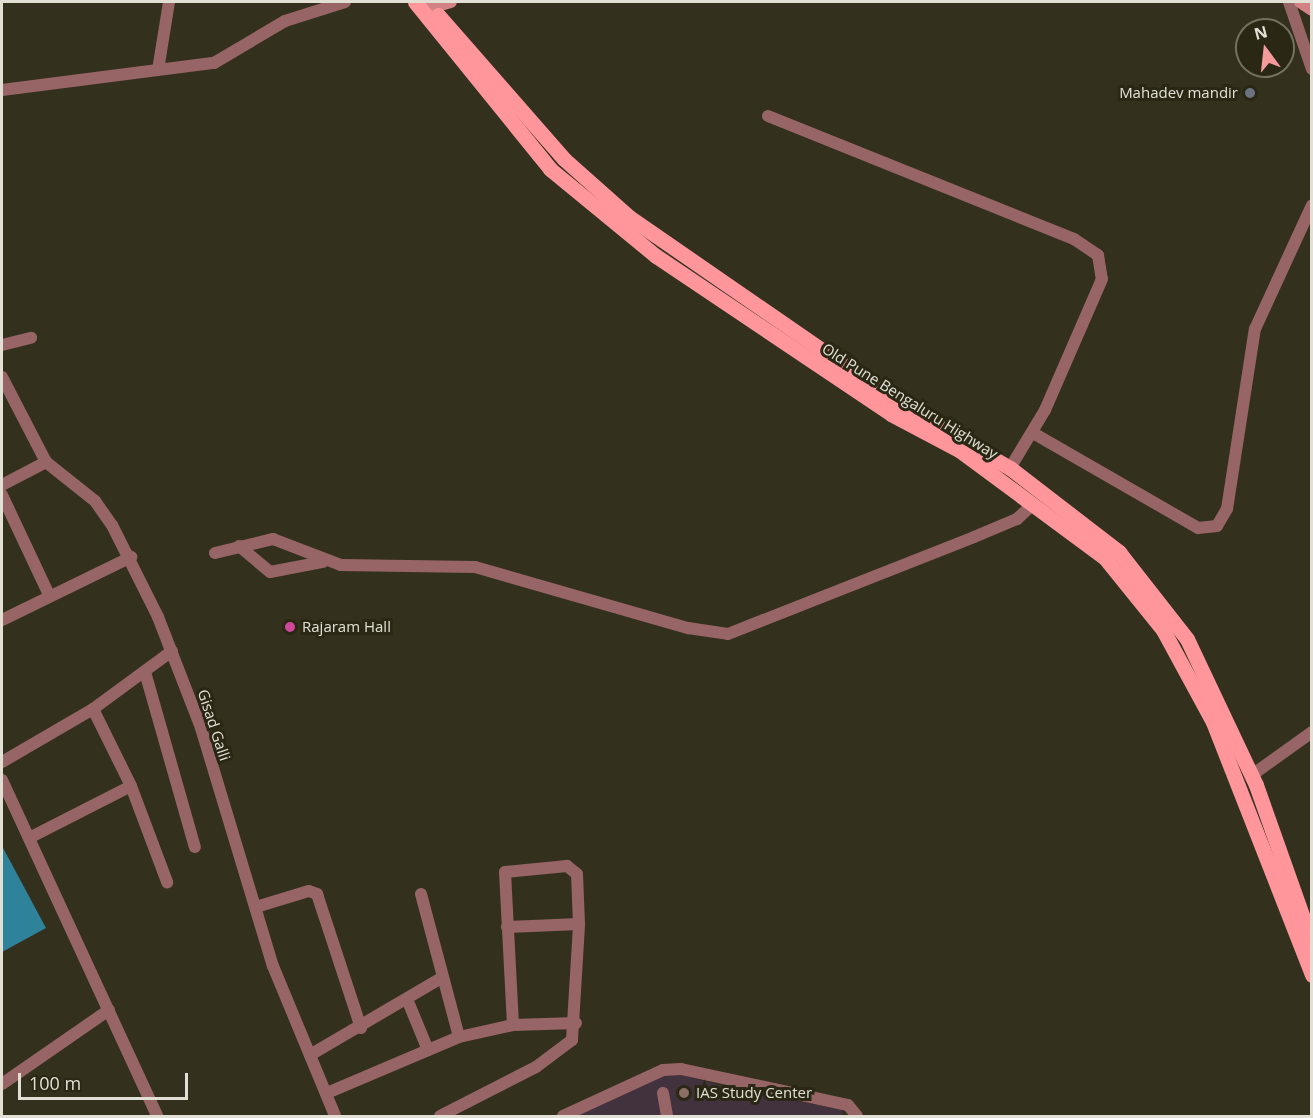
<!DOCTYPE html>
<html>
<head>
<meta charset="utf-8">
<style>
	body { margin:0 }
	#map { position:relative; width:1313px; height:1118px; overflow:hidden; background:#34301e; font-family:"Open Sans",sans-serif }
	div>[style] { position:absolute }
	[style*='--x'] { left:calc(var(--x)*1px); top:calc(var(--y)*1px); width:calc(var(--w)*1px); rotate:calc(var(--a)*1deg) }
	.education>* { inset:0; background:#42323e }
	.water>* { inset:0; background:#2e839b }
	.minor>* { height:12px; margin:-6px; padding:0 6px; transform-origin:6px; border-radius:6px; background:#986567 }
	.tertiary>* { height:12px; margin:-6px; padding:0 6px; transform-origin:6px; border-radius:6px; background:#986567 }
	.secondary>* { height:12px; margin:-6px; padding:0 6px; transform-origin:6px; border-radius:6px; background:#d28185 }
	.primary>* { height:15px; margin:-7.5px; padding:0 7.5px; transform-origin:7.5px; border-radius:7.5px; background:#fe969c }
	.dots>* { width:16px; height:16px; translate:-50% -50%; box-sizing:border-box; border:3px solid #2a2714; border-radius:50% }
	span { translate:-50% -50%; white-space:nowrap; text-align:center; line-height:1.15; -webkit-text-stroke:6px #2a2714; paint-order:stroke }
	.poi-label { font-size:15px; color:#e2e0d5 }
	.right { translate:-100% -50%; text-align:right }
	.left { translate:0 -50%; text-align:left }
	.street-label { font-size:15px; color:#e2e0d5 }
	.frame { position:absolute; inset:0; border:3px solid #e2e0d5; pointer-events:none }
	.north { position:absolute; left:1235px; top:18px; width:60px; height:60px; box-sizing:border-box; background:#2a2714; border:2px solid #747161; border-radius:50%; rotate:345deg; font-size:16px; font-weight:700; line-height:24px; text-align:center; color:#e2e0d5 }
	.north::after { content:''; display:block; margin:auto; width:21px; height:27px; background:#f59b9e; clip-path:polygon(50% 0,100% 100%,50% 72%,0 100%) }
	.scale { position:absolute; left:18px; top:1073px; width:170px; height:27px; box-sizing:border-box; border:3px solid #e2e0d5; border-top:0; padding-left:8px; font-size:18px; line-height:21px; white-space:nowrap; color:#e2e0d5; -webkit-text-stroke:4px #2a2714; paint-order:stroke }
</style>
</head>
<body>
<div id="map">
	<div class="education">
		<div style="clip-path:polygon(663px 1070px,753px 1094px,842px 1109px,842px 1116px,553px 1116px,627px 1091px)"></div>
	</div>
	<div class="water">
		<div style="clip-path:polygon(2px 846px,46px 928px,2px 952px)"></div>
	</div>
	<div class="minor">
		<div style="--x:1289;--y:2;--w:71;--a:71.1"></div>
		<div style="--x:158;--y:70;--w:69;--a:-80.8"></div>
		<div style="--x:2;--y:90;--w:214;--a:-7.3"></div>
		<div style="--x:214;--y:63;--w:82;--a:-30.6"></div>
		<div style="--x:285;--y:21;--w:63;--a:-17.6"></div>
		<div style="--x:768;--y:116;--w:330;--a:21.9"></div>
		<div style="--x:1074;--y:239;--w:29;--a:34"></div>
		<div style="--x:1098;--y:255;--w:24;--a:81"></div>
		<div style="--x:1102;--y:279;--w:143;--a:113.5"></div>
		<div style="--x:1045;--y:410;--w:68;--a:121.1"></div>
		<div style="--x:2;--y:345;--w:30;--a:-14"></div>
		<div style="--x:1033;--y:433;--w:190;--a:29.9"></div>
		<div style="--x:1198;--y:528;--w:19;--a:-6"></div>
		<div style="--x:1217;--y:526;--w:20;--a:-60"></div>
		<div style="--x:1227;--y:509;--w:182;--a:-81.2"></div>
		<div style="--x:1255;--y:329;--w:136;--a:-65.3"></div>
		<div style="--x:2;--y:485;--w:50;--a:-27.6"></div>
		<div style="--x:2;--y:495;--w:110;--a:64.8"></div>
		<div style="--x:239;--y:546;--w:40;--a:40"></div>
		<div style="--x:270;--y:572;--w:54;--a:-10.7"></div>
		<div style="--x:215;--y:553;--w:60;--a:-13.6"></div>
		<div style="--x:273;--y:539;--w:73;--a:20.9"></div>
		<div style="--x:341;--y:565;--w:134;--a:0.9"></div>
		<div style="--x:475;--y:567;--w:222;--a:16"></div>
		<div style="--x:688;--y:628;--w:40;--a:8.5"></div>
		<div style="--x:728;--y:634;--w:264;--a:-21.5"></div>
		<div style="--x:974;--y:537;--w:47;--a:-22.7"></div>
		<div style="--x:1017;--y:519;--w:22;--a:-43"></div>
		<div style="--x:2;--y:620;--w:144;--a:-26"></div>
		<div style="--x:145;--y:672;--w:182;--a:74.1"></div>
		<div style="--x:93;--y:709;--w:86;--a:63.7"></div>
		<div style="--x:131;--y:786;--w:103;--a:69.4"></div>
		<div style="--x:2;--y:762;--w:105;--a:-30.2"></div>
		<div style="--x:93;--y:709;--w:98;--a:-36.3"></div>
		<div style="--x:1252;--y:775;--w:74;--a:-35.6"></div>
		<div style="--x:2;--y:780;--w:370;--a:65.2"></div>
		<div style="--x:29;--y:838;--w:114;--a:-27"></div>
		<div style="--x:421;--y:894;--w:148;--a:75.1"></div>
		<div style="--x:256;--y:907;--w:55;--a:-16.8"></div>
		<div style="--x:309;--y:891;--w:9;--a:21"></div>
		<div style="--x:317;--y:894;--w:141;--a:71.8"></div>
		<div style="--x:507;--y:927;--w:72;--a:-2.4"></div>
		<div style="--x:407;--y:999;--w:55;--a:67.6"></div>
		<div style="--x:310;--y:1055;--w:154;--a:-30.4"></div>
		<div style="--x:2;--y:1084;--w:130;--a:-34.7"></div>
		<div style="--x:327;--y:1093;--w:143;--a:-23"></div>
		<div style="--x:459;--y:1037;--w:55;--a:-12.5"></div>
		<div style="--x:513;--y:1025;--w:63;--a:-1.8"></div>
		<div style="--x:663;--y:1093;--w:23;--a:80"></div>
		<div style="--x:440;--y:1116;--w:108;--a:-27"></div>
		<div style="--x:536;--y:1067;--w:45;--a:-36.9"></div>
		<div style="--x:572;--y:1040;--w:116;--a:-86.5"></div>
		<div style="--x:579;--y:924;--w:50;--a:-92.3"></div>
		<div style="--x:577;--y:874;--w:13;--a:-141"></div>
		<div style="--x:567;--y:866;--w:62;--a:174.5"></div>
		<div style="--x:505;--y:872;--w:153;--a:87"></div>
		<div style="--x:563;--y:1116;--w:110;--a:-24.7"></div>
		<div style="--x:663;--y:1070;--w:18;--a:-3"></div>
		<div style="--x:681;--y:1069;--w:171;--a:12.2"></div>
		<div style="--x:848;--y:1105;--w:14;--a:51"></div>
	</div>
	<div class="tertiary">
		<div style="--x:2;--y:377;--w:96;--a:62.6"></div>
		<div style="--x:46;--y:462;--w:63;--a:38.5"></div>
		<div style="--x:95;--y:501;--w:29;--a:55"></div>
		<div style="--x:112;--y:525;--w:103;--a:63.4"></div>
		<div style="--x:158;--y:617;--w:119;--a:68.8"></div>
		<div style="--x:201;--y:728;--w:249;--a:73.2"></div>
		<div style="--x:273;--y:966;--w:162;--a:67.5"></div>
	</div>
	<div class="secondary">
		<div style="--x:1300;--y:2;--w:14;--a:34"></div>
		<div style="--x:423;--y:10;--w:29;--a:-16"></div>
	</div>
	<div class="primary">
		<div style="--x:415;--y:2;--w:215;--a:51"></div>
		<div style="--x:550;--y:169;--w:137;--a:39.4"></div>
		<div style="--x:656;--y:256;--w:283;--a:33.9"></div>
		<div style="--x:891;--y:414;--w:77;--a:27.9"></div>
		<div style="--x:959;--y:450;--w:182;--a:36.5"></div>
		<div style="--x:1105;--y:558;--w:92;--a:51.1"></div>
		<div style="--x:1163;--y:630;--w:105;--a:61.5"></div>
		<div style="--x:1213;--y:722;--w:272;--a:68.6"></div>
		<div style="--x:438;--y:15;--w:191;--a:48.8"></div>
		<div style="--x:564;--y:159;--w:87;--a:41.7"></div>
		<div style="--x:629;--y:217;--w:333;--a:34.6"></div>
		<div style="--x:903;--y:406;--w:124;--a:30.1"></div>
		<div style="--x:1010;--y:468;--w:138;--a:37.6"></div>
		<div style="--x:1119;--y:552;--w:110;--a:52"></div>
		<div style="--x:1187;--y:639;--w:161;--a:64.7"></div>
		<div style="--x:1256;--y:785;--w:168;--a:70.5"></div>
	</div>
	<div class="dots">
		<div style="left:1250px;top:93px;background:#6b7280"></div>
		<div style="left:290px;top:627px;background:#d1479c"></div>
		<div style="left:684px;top:1093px;background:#8d6e63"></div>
	</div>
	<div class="poi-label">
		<span class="right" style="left:1238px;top:93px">Mahadev mandir</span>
		<span class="left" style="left:302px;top:627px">Rajaram Hall</span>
		<span class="left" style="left:696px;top:1093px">IAS Study Center</span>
	</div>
	<div class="street-label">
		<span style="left:910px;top:401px;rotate:32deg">Old Pune Bengaluru Highway</span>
		<span style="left:214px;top:725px;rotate:72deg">Gisad Galli</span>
	</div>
	<div class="frame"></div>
	<div class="north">N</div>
	<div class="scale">100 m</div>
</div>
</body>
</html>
